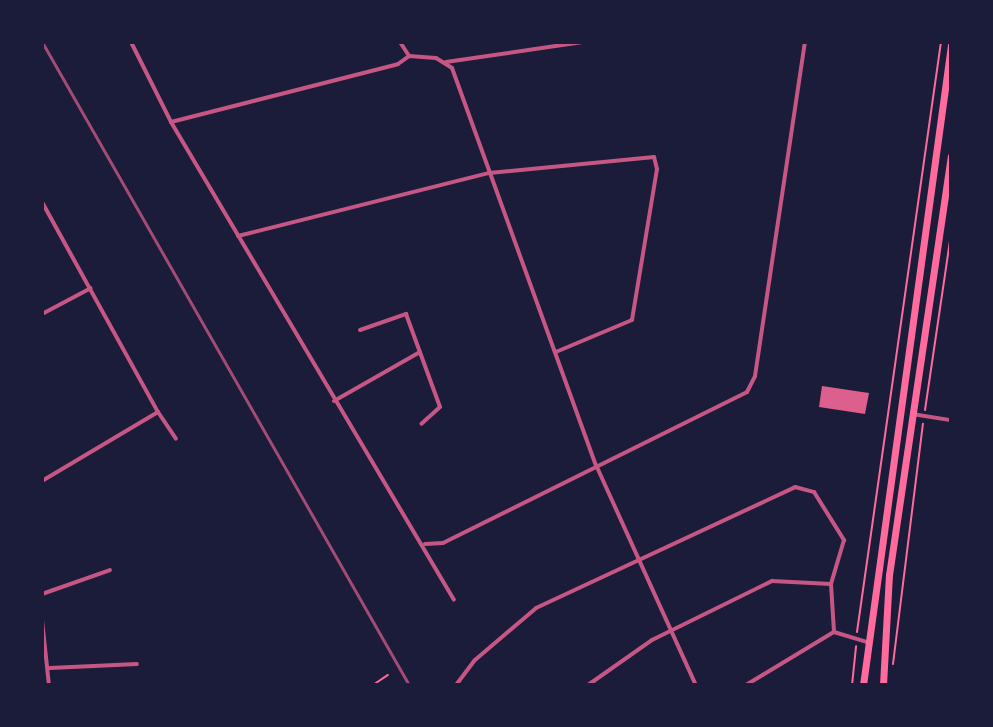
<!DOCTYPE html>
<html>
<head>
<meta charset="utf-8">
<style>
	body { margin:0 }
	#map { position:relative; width:993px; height:727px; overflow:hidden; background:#1b1b3a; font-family:Montserrat,sans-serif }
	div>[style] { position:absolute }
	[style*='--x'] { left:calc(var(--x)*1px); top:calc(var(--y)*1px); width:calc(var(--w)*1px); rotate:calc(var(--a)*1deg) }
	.building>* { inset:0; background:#dd5f8e }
	.path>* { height:2px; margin:-1px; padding:0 1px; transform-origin:1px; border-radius:1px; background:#ff6b9d }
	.minor>* { height:4px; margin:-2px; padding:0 2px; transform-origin:2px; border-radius:2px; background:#c65784 }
	.trunk>* { height:7px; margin:-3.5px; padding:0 3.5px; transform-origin:3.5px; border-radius:3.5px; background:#ff6b9d }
	.rail>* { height:3px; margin:-1.5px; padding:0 1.5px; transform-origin:1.5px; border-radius:1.5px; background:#a44b75 }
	span { translate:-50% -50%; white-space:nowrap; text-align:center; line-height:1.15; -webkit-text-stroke:7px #1b1b3a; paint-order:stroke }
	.frame { position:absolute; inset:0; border:44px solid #1b1b3a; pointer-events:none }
</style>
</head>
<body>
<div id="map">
	<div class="building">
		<div style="clip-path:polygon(822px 386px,869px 393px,865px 414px,819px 407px)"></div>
	</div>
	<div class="path">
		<div style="--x:925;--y:410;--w:179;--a:-81.6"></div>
		<div style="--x:857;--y:632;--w:596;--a:-81.9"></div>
		<div style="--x:893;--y:664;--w:242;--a:-82.9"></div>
		<div style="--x:373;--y:685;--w:18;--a:-34"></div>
		<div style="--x:852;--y:685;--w:39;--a:-84"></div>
	</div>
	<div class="minor">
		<div style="--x:131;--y:42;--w:89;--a:63.4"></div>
		<div style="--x:171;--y:122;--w:555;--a:59.37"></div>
		<div style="--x:400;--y:42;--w:17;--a:57"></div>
		<div style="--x:409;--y:56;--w:27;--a:4"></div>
		<div style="--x:436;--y:58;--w:19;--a:32"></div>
		<div style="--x:452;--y:68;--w:422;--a:70.1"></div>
		<div style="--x:596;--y:465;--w:242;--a:65.6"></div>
		<div style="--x:446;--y:62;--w:138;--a:-8.3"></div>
		<div style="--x:171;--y:122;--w:234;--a:-14.3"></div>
		<div style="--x:398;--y:64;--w:14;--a:-36"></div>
		<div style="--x:42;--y:202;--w:240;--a:61.1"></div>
		<div style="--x:158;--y:412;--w:135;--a:149.3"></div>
		<div style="--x:238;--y:236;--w:259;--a:-14.1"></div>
		<div style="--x:489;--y:173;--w:166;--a:-5.5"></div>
		<div style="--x:654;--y:157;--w:12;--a:76"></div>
		<div style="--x:657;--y:169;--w:153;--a:99.4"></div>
		<div style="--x:632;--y:320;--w:82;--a:157.2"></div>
		<div style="--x:42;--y:314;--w:55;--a:-28"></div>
		<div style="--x:360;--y:330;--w:49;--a:-19.2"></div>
		<div style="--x:406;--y:314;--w:99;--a:69.9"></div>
		<div style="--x:440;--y:407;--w:25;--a:138"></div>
		<div style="--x:334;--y:401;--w:99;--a:-29.7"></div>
		<div style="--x:158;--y:412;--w:32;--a:56"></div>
		<div style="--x:912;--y:414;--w:39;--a:9"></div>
		<div style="--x:425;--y:544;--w:18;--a:-3"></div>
		<div style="--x:443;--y:543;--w:339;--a:-26.4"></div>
		<div style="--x:747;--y:392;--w:18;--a:-63"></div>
		<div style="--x:755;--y:376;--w:338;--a:-81.5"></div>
		<div style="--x:42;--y:594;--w:72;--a:-19.4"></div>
		<div style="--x:42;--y:620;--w:65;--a:83.9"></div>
		<div style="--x:834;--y:632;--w:34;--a:17"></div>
		<div style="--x:50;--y:668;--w:87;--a:-2.6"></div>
		<div style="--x:456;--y:685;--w:31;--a:-53"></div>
		<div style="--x:475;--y:660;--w:80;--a:-40.4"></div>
		<div style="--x:536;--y:608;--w:286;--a:-25"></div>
		<div style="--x:795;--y:487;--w:20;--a:15"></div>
		<div style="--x:814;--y:492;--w:57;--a:58"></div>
		<div style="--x:844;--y:540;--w:46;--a:106.5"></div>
		<div style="--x:831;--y:584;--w:48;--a:86.4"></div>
		<div style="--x:588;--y:685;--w:78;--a:-35.1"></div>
		<div style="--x:652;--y:640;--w:134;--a:-26.2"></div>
		<div style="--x:772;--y:581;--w:59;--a:2.9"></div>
		<div style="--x:746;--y:685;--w:103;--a:-31.1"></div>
	</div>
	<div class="trunk">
		<div style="--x:863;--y:685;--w:646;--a:-82.17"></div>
		<div style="--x:883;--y:685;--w:110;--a:-86.9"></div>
		<div style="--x:889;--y:575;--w:423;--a:-81.6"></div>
	</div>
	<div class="rail">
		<div style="--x:42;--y:42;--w:740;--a:60.28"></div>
	</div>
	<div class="frame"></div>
</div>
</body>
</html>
